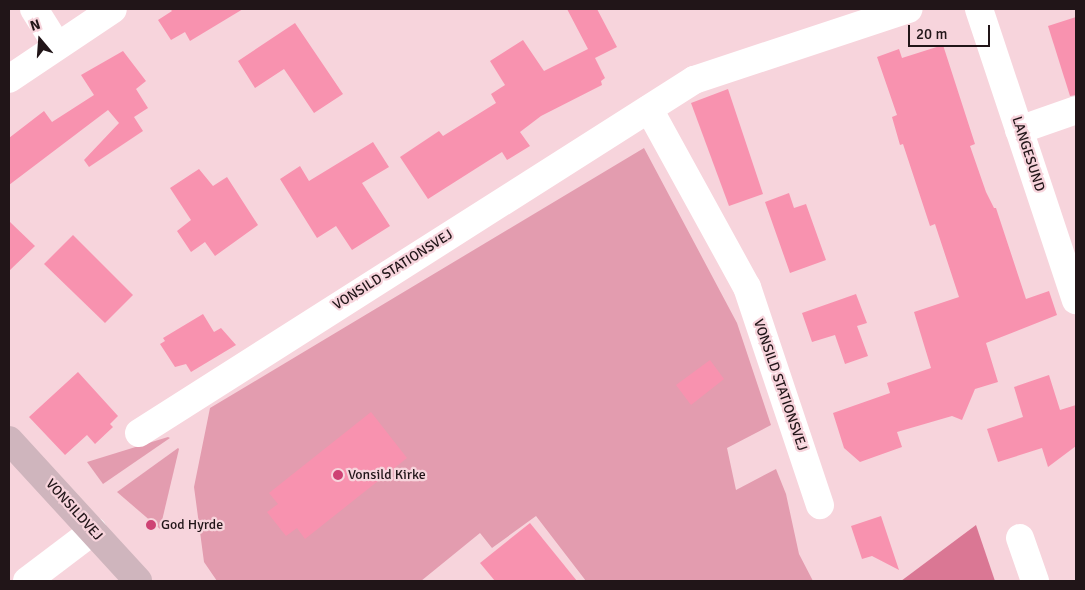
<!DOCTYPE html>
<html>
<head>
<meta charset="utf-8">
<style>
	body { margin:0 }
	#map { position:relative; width:1085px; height:590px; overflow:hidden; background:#f7d4dc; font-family:Signika,sans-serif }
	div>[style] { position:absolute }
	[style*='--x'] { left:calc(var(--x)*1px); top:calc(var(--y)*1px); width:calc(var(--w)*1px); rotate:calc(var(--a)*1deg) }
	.green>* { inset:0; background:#e39caf }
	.forest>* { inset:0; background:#da7794 }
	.building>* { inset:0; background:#f892af }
	.minor>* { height:28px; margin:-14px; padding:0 14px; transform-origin:14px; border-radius:14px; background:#fff }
	.tertiary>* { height:28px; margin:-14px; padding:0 14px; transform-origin:14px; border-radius:14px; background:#fff }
	.secondary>* { height:28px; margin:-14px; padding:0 14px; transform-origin:14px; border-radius:14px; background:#cfb5bd }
	.dots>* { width:14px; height:14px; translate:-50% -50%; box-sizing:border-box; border:2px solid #f7d4dc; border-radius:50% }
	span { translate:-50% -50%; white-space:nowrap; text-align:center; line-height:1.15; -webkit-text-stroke:4.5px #f7d4dc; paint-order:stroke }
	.street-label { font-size:14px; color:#211518 }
	.poi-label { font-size:14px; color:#211518 }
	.left { translate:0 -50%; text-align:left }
	.frame { position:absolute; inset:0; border:10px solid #211518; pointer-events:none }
	.north { position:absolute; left:15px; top:15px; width:50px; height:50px; -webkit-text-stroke:4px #f7d4dc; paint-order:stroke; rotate:342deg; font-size:14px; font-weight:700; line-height:20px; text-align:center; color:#211518 }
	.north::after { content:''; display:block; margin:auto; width:18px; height:22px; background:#211518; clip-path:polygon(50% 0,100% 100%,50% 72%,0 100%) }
	.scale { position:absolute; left:908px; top:25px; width:82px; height:22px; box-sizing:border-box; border:2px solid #211518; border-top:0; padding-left:6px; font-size:15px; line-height:18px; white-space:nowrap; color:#211518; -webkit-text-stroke:4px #f7d4dc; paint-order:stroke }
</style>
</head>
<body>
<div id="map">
	<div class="green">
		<div style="clip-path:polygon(644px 148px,737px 323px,771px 425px,727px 448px,736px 490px,776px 469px,786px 494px,799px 554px,813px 581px,586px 581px,536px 516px,492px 548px,480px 533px,421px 581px,217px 581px,204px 562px,194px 487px,210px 408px)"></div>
		<div style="clip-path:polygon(168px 437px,170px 438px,103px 484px,87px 462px)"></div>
		<div style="clip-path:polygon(178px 448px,179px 449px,160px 529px,117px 492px)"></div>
	</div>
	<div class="forest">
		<div style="clip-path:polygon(976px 525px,995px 581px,901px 581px)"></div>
	</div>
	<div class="building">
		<div style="clip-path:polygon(170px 9px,243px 9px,190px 41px,185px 32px,171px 40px,158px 20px,172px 11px)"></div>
		<div style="clip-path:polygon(567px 9px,597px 9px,617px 47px,595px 58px,605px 78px,601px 81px,602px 85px,541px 116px,520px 132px,530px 146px,507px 160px,502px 152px,428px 199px,400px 157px,439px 131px,443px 136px,496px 103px,491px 94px,505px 85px,490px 61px,523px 40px,544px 71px,588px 49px)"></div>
		<div style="clip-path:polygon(1076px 17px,1076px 95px,1070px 96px,1048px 26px)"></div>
		<div style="clip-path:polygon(295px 23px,343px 94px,314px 113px,284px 69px,255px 88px,238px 61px)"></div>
		<div style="clip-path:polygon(943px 45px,975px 144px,970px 146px,986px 192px,994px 208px,996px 208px,1026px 299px,1049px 291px,1057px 315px,986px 343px,998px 382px,975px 389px,962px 420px,952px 416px,897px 432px,902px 447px,860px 462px,844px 448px,833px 413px,890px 393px,887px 383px,931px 368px,914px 312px,959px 297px,935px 224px,930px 226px,903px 144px,900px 145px,892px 117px,897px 115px,877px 57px,899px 49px,902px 58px)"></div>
		<div style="clip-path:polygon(123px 51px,146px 81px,136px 89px,148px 108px,134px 117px,143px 131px,89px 167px,84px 160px,119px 123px,108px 110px,9px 185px,9px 138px,44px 111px,52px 122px,94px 95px,81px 75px)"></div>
		<div style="clip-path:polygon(728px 89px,763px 194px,729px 206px,691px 103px)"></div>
		<div style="clip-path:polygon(373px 142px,389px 167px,362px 183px,390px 226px,352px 250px,336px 226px,317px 238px,280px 179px,300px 166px,309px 181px)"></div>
		<div style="clip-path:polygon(199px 169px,213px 186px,227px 177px,258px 225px,215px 256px,205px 242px,191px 252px,177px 231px,191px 220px,170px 188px)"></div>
		<div style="clip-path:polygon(789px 193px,794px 208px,806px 204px,826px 260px,790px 273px,765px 202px)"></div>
		<div style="clip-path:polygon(9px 221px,35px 246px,9px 271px)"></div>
		<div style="clip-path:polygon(73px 235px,133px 295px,105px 323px,44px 264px)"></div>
		<div style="clip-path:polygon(856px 294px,867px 323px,857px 326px,868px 356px,845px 364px,835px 335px,812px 342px,802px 313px)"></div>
		<div style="clip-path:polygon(203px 314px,214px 332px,221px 328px,236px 345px,191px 372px,186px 364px,175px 367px,160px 344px,165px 341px,163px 338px)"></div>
		<div style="clip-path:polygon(710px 360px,724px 379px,691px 405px,676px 385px)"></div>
		<div style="clip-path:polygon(78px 372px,118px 416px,110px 424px,113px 427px,95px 444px,87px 435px,65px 455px,29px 417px)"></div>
		<div style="clip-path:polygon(1049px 375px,1060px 410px,1076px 405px,1076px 446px,1048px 467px,1042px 448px,998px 462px,987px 429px,1023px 417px,1014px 387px)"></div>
		<div style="clip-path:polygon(371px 412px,407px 458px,305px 539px,297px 528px,286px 536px,267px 512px,278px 504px,269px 493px)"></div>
		<div style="clip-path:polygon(881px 516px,899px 570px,872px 556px,862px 559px,851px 526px)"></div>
		<div style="clip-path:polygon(530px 523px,577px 581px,495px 581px,480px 563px)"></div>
	</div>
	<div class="minor">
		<div style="--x:34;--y:9;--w:41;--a:57.8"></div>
		<div style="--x:979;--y:9;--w:307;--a:71.6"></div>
		<div style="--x:9;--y:79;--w:125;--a:-33.9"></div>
		<div style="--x:649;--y:109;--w:203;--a:61.2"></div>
		<div style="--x:747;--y:287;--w:230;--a:71.5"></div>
		<div style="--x:1019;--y:130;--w:60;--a:-19.3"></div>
		<div style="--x:139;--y:433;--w:658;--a:-32.46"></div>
		<div style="--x:694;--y:80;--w:226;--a:-18.3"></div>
		<div style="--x:1020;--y:538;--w:46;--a:70.8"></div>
	</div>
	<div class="tertiary">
		<div style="--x:27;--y:581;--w:83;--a:-37.1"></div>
	</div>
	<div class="secondary">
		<div style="--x:9;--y:440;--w:191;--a:47.5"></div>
	</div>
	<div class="dots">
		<div style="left:338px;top:475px;background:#ce4274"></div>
		<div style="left:151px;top:525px;background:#ce4274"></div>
	</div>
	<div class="street-label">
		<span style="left:1028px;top:154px;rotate:72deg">LANGESUND</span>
		<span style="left:393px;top:270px;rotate:-32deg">VONSILD STATIONSVEJ</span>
		<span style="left:780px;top:385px;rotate:71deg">VONSILD STATIONSVEJ</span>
		<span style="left:74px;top:510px;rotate:48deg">VONSILDVEJ</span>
	</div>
	<div class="poi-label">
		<span class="left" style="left:348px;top:475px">Vonsild Kirke</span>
		<span class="left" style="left:161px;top:525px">God Hyrde</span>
	</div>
	<div class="frame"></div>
	<div class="north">N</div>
	<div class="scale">20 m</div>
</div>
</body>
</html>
